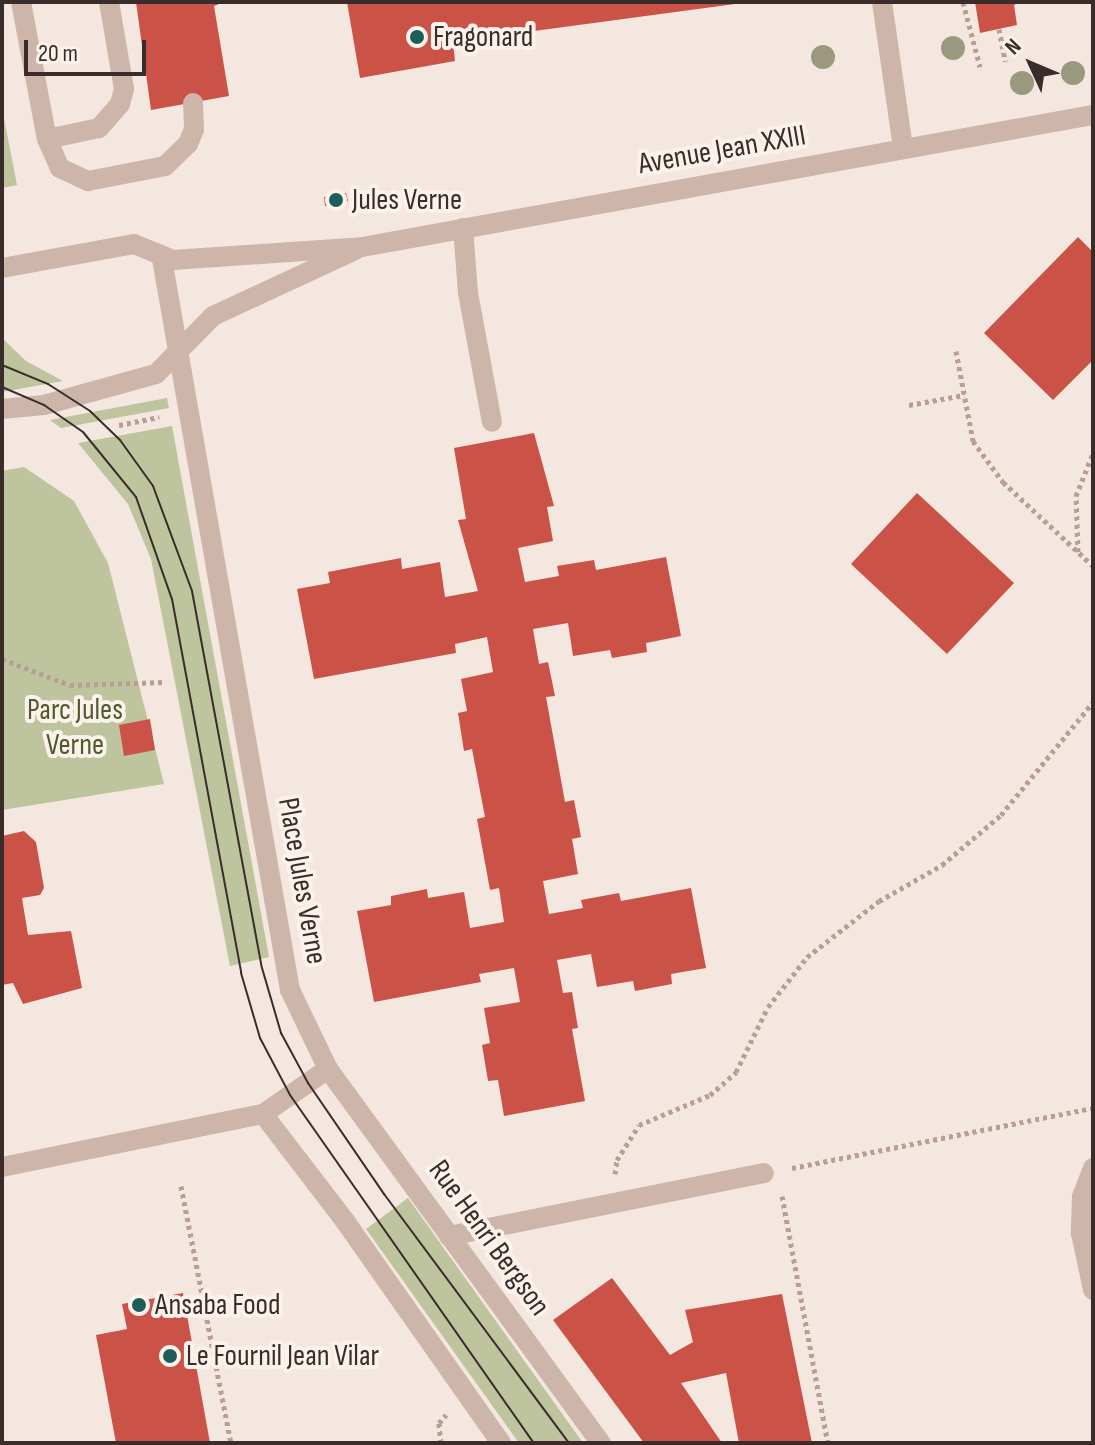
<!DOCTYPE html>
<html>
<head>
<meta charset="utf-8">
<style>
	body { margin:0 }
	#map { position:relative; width:1095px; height:1445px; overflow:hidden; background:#f4e7df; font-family:"Sofia Sans Condensed",sans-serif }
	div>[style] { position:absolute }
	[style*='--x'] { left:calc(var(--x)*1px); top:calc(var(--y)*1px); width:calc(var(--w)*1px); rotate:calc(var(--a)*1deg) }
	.green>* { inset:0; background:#bdc49e }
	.building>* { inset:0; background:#ca5247 }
	.path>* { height:5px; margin-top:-2.5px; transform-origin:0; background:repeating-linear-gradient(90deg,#b99e94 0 4px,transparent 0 8px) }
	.service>* { height:20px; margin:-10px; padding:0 10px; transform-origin:10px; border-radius:10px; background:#cdb5aa }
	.minor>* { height:20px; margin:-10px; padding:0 10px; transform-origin:10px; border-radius:10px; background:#cdb5aa }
	.tram>* { height:2px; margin:-1px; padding:0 1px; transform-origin:1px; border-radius:1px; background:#3a2c2a }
	.trees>* { width:24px; height:24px; margin:-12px; border-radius:50%; background:#9a997d }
	.dots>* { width:22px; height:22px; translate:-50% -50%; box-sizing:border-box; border:4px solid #fbf2ec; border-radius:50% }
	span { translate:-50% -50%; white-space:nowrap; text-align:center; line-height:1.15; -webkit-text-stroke:8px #fbf2ec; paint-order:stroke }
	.poi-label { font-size:30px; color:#3a2c2a }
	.left { translate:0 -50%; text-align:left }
	.street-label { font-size:30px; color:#3a2c2a }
	.park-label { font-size:30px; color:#505a2c }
	.frame { position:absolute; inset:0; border:4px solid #3a2c2a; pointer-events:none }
	.north { position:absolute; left:991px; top:24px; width:80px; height:80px; -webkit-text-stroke:6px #fbf2ec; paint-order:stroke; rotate:314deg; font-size:22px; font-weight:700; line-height:32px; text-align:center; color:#3a2c2a }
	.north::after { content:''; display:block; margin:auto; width:28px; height:36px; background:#3a2c2a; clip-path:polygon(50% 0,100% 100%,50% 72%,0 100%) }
	.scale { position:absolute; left:24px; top:40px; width:122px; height:36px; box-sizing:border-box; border:4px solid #3a2c2a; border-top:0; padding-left:10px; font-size:24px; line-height:28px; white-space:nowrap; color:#3a2c2a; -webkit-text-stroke:6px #fbf2ec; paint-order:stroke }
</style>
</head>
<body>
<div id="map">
	<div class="green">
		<div style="clip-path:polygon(2px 108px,17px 185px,2px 188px)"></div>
		<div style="clip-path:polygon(2px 338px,26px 361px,63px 381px,2px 392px)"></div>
		<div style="clip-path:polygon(167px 398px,169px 408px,61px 428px,50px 420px)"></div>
		<div style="clip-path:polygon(172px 426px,269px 957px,230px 966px,151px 559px,128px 504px,78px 443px)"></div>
		<div style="clip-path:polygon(24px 467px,74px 501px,108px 563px,164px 784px,2px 810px,2px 471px)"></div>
		<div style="clip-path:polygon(408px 1198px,583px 1443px,519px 1443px,366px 1229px)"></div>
	</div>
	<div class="building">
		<div style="clip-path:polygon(136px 2px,224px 2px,214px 6px,229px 96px,151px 110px)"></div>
		<div style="clip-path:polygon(347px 2px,735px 2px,735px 4px,453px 42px,455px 61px,360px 78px)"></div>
		<div style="clip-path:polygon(975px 2px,1020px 2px,1014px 5px,1017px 25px,980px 33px)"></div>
		<div style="clip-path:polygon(346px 193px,348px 201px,325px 206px,324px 197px)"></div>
		<div style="clip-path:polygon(1078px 237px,1093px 252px,1093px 360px,1053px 400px,984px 333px)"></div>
		<div style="clip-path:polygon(534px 433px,554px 506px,547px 507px,553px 541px,518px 548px,525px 582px,559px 576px,557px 566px,594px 560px,596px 570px,666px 557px,681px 636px,646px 643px,647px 652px,612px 658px,610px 650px,573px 656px,568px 623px,533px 629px,539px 664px,548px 662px,555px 696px,546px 697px,565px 802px,574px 800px,581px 837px,572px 839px,578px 874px,543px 881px,549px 914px,583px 908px,581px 900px,619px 893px,621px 901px,691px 888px,706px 968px,671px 974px,672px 984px,635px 991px,633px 981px,597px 987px,591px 954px,557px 960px,563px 993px,572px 992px,578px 1028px,572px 1029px,585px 1101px,504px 1116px,498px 1080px,488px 1081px,482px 1045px,490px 1043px,484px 1008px,520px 1002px,514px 968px,479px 974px,481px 982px,374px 1002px,357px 911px,391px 905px,391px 896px,427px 889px,428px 898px,464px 892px,470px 928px,504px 922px,499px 888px,490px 890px,477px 819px,485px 817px,472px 749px,464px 751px,458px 713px,467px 711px,461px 679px,493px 672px,487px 637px,455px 644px,456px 653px,314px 679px,297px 589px,330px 583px,328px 572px,401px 558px,402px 569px,440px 562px,445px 597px,478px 591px,458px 520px,466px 519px,454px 448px)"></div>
		<div style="clip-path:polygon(917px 493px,1014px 583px,947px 654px,851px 564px)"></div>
		<div style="clip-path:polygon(150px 719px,155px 750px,124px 756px,119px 725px)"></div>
		<div style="clip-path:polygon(24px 831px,36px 842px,44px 888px,40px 895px,22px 898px,28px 935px,71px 931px,82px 988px,23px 1004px,13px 983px,2px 985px,2px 836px)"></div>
		<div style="clip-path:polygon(612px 1278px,670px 1355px,693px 1342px,685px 1310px,782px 1294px,812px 1443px,739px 1443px,726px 1373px,681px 1383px,722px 1443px,644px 1443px,553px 1320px)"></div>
		<div style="clip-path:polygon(183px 1293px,210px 1443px,116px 1443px,96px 1335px,127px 1329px,122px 1304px)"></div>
	</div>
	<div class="path">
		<div style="--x:963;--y:2;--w:67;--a:75.3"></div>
		<div style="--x:999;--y:29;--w:33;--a:79"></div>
		<div style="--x:956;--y:351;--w:92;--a:79.3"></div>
		<div style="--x:973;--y:441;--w:51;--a:53.8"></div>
		<div style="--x:1003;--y:482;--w:123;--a:43"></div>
		<div style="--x:909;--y:405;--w:56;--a:-10.3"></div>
		<div style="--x:119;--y:425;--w:41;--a:-11.3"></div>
		<div style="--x:1078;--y:552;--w:56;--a:-92"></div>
		<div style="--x:1076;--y:496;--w:46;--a:-68.4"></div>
		<div style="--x:2;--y:659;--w:73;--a:20.9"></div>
		<div style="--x:70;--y:685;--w:95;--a:-1.8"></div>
		<div style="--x:792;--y:1168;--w:307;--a:-11.3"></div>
		<div style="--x:615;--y:1174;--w:14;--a:-82"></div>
		<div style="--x:617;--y:1160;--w:41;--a:-57.8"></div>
		<div style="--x:639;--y:1125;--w:77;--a:-22.9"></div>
		<div style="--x:710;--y:1095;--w:35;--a:-41"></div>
		<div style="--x:736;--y:1072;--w:72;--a:-63.8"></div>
		<div style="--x:768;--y:1007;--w:63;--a:-52"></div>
		<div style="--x:807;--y:957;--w:91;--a:-37.9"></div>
		<div style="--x:879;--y:901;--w:73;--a:-29.7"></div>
		<div style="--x:942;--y:865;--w:77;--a:-40.3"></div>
		<div style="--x:1001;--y:815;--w:146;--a:-50.8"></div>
		<div style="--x:181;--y:1186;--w:262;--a:79"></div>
		<div style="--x:782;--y:1196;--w:251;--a:79.5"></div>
		<div style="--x:441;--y:1443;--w:20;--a:-96"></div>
		<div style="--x:439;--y:1423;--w:11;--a:-49"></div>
	</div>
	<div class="service">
		<div style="--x:109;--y:2;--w:88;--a:80.2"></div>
		<div style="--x:124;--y:89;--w:16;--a:105"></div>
		<div style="--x:120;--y:104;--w:32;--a:131"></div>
		<div style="--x:99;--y:128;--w:53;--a:168.1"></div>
		<div style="--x:47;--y:139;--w:32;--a:66"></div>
		<div style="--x:60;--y:168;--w:31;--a:25"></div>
		<div style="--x:88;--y:181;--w:78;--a:-11"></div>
		<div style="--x:165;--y:166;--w:32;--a:-44"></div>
		<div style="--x:188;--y:144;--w:16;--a:-68"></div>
		<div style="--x:194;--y:129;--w:26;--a:-92"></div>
		<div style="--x:463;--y:228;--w:65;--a:85.6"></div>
		<div style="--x:468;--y:293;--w:131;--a:79.5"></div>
		<div style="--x:1093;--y:1168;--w:31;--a:111"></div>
		<div style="--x:1082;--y:1197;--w:36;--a:92"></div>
		<div style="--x:1081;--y:1233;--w:58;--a:78.1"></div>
		<div style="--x:449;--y:1236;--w:321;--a:-11.3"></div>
	</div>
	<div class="minor">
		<div style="--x:21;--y:2;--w:139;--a:79.3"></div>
		<div style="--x:882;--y:2;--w:148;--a:81.8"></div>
		<div style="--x:162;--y:259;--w:742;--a:80.07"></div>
		<div style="--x:290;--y:990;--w:88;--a:64.3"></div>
		<div style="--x:328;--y:1069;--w:463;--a:53.9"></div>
		<div style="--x:2;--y:268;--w:134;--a:-10.3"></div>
		<div style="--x:134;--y:244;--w:42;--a:22.3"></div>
		<div style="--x:173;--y:260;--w:189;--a:-3.9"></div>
		<div style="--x:362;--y:247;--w:743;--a:-10.24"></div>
		<div style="--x:2;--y:409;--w:42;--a:-5.4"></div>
		<div style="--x:44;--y:405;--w:116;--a:-15.5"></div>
		<div style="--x:156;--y:374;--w:81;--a:-45.5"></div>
		<div style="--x:213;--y:316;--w:157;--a:-24.9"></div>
		<div style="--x:263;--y:1114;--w:135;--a:52.5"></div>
		<div style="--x:345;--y:1221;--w:271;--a:54.9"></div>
		<div style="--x:2;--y:1167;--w:266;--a:-11.5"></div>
		<div style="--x:263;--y:1114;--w:79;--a:-34.7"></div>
	</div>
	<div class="tram">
		<div style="--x:2;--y:365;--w:50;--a:22.4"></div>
		<div style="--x:48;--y:384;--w:50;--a:32.7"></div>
		<div style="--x:90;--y:411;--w:42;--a:44"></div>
		<div style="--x:120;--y:440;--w:57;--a:54.3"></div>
		<div style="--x:153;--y:486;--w:112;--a:69.6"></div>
		<div style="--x:192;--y:591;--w:383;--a:79.5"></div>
		<div style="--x:262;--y:968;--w:68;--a:73.7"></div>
		<div style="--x:281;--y:1033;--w:57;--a:61.6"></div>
		<div style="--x:308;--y:1083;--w:135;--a:55.6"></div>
		<div style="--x:384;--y:1194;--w:310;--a:53.4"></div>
		<div style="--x:2;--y:387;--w:46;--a:23.2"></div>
		<div style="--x:44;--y:405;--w:47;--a:34.7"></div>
		<div style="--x:83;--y:432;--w:84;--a:50.8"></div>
		<div style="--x:136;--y:497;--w:108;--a:70.6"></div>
		<div style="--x:172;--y:599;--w:380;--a:79.5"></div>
		<div style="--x:241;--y:973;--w:68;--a:73.7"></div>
		<div style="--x:260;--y:1038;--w:64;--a:62.2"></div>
		<div style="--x:290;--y:1095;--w:425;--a:55"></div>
	</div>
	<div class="trees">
		<div style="left:953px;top:48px"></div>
		<div style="left:823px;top:57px"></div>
		<div style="left:1073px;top:73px"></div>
		<div style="left:1022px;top:83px"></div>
	</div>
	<div class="dots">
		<div style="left:417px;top:37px;background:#1d5e58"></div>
		<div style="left:336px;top:200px;background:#1d5e58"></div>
		<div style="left:139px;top:1305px;background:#1d5e58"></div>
		<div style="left:170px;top:1356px;background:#1d5e58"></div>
	</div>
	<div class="poi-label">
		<span class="left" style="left:433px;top:37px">Fragonard</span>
		<span class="left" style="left:352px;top:200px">Jules Verne</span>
		<span class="left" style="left:155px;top:1305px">Ansaba Food</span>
		<span class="left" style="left:186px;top:1356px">Le Fournil Jean Vilar</span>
	</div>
	<div class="street-label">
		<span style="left:722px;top:150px;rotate:-10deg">Avenue Jean XXIII</span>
		<span style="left:302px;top:881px;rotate:80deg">Place Jules Verne</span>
		<span style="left:489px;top:1238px;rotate:54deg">Rue Henri Bergson</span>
	</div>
	<div class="park-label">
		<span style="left:75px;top:727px">Parc Jules<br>Verne</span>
	</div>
	<div class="frame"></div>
	<div class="north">N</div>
	<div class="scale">20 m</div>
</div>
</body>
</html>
